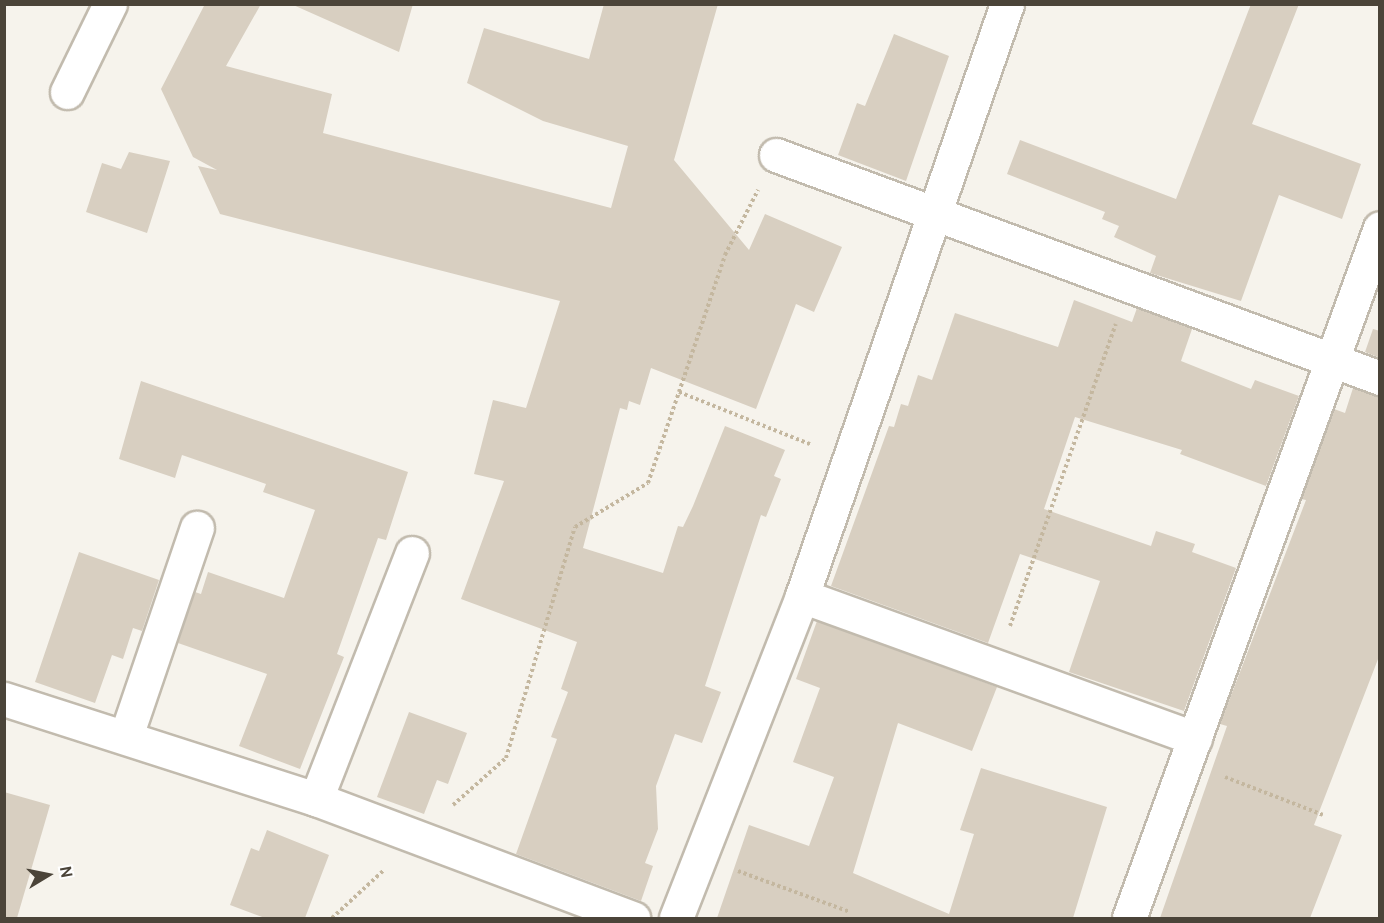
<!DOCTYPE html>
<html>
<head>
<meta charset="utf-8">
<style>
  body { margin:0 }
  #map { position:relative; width:1384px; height:923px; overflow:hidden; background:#f6f3ec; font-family:Cabin,sans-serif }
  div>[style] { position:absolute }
  .building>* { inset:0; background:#d8cfc1 }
  .path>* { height:4px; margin-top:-2px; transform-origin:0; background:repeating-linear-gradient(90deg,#c4b79f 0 3px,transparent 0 6px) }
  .roads { filter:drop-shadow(2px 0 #c2bbae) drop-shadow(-2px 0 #c2bbae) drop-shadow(0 2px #c2bbae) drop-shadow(0 -2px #c2bbae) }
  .minor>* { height:33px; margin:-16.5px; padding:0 16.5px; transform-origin:16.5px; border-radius:16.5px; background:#fff }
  span { translate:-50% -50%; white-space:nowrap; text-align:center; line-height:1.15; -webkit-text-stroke:5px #fff; paint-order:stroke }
  .frame { position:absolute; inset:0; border:6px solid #4b4439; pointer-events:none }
  .north { position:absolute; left:18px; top:845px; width:60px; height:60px; -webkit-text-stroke:4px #fff; paint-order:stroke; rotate:80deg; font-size:16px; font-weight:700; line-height:24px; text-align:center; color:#4b4439 }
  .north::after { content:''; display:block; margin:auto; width:21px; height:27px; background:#4b4439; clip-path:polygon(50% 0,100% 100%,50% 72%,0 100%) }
</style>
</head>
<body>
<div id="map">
  <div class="building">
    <i style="clip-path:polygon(205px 4px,261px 4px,226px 66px,332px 94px,323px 133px,611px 208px,628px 146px,543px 121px,467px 83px,484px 28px,589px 59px,604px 4px,718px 4px,674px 160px,749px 250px,765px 214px,842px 247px,814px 312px,796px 304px,756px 409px,651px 368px,640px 405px,629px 401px,627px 410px,620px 408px,583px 548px,663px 573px,678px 526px,683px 527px,693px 506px,725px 426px,785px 450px,774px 476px,781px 479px,766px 517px,761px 515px,705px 686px,721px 692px,702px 743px,675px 734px,656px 786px,658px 829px,645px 863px,653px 866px,641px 901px,516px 854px,557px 739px,551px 737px,568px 692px,561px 689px,577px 642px,461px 599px,504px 481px,474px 474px,493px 400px,526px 408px,560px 301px,220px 214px,198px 166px,217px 170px,193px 157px,161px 89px)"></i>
    <i style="clip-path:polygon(291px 4px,413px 4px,399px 52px)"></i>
    <i style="clip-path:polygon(1251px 4px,1299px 4px,1252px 124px,1361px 164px,1342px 219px,1279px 195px,1241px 301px,1150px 273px,1156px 256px,1114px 237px,1119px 226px,1102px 219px,1105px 212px,1007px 174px,1020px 140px,1176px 199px)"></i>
    <i style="clip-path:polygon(894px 34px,949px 56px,906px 181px,838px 155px,857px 103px,865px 106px)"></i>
    <i style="clip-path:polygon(129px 152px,170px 161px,147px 233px,86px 212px,102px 163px,121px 169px)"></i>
    <i style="clip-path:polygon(1074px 300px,1132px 322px,1137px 308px,1192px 329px,1181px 361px,1251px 389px,1255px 380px,1299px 396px,1266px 486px,1180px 454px,1182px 450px,1075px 417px,1044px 509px,1151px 546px,1156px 531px,1195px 544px,1192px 552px,1236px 568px,1184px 711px,1069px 672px,1100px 581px,1020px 554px,988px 643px,831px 586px,889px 426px,894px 427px,901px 404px,908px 406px,918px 375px,932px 380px,955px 313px,1058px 347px)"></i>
    <i style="clip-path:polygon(1373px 329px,1380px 331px,1380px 358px,1365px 352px)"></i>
    <i style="clip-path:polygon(141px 381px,408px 472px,386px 540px,378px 538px,337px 654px,344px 657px,300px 769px,239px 746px,267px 674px,178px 643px,195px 592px,201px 594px,208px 572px,284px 598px,315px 510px,263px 492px,266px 484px,182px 455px,175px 478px,119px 459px)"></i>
    <i style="clip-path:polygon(1353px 388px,1380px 396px,1380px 654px,1314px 825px,1342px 835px,1310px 918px,1160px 918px,1227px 726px,1220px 724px,1306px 500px,1301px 499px,1334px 409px,1345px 413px)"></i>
    <i style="clip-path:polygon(79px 552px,159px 580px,142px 631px,133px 628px,123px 659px,112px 655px,95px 703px,35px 682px)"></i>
    <i style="clip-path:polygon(817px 621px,997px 687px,972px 751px,898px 723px,853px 873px,949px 914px,974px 834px,960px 830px,981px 768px,1107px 807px,1073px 918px,717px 918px,749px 825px,809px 846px,834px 777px,793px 762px,820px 688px,796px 679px)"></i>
    <i style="clip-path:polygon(409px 712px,467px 733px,448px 784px,437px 780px,424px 814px,377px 797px)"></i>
    <i style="clip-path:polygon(4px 792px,50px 805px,17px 918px,4px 918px)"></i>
    <i style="clip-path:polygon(267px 830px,329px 855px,305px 918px,265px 918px,230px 905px,251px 848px,259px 851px)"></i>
  </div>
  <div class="path">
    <i style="left:679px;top:392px;width:145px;rotate:-71.4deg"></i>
    <i style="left:725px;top:255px;width:73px;rotate:-63.1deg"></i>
    <i style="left:1010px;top:626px;width:320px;rotate:-70.7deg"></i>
    <i style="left:1225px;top:777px;width:105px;rotate:21.2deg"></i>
    <i style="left:453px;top:805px;width:71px;rotate:-41.6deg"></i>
    <i style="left:506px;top:758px;width:241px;rotate:-73.4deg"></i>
    <i style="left:575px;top:527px;width:85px;rotate:-31.1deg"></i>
    <i style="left:648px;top:483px;width:96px;rotate:-71.2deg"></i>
    <i style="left:679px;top:392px;width:141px;rotate:21.7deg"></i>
    <i style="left:738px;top:871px;width:119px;rotate:20.1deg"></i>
    <i style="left:332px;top:918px;width:71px;rotate:-42.7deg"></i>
  </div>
  <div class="roads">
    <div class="minor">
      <i style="left:67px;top:92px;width:98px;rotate:-64deg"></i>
      <i style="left:776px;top:155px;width:644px;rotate:20.26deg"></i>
      <i style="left:802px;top:596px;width:418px;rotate:19.9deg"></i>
      <i style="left:4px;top:699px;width:328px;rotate:17.8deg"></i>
      <i style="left:316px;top:799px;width:339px;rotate:20.6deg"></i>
      <i style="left:126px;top:736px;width:220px;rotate:-71.2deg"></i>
      <i style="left:316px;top:799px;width:264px;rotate:-68.7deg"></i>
      <i style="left:676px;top:918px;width:346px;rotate:-68.6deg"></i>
      <i style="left:802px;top:596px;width:626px;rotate:-70.9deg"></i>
      <i style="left:1129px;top:918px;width:734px;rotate:-70.01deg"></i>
    </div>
  </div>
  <div class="frame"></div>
  <div class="north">N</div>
</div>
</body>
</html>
